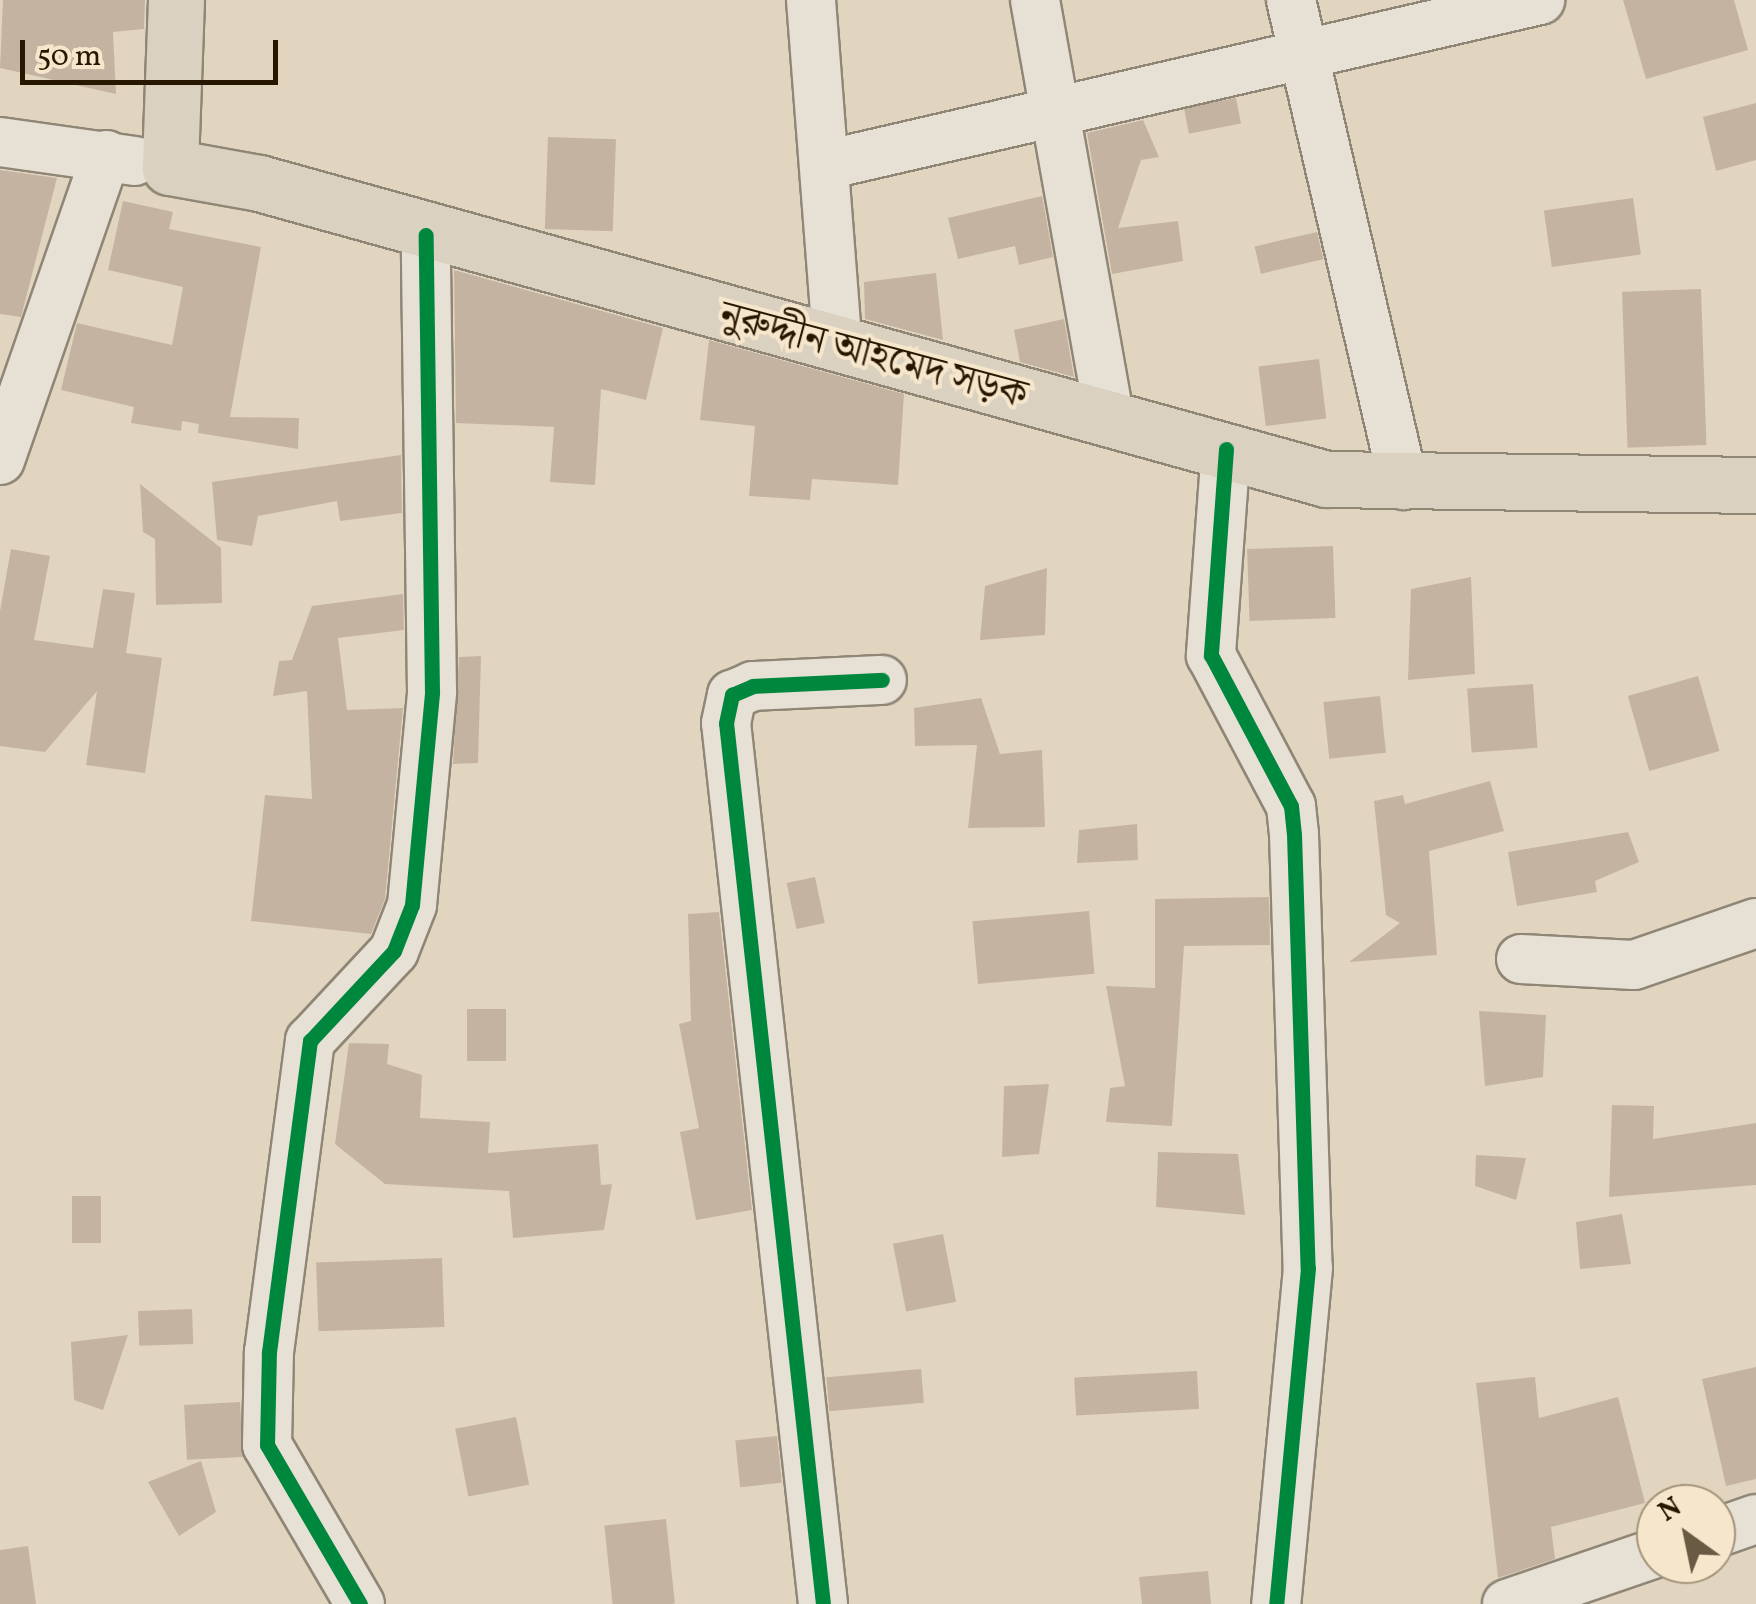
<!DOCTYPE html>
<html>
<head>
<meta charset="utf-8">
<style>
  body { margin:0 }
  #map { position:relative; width:1756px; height:1604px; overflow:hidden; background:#e2d5bf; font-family:Vollkorn,"Noto Serif Bengali",serif }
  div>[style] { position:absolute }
  .building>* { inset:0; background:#c5b3a1; transform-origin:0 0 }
  .roads { filter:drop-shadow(2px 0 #8f8676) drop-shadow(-2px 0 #8f8676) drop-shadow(0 2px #8f8676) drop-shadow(0 -2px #8f8676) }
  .minor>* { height:48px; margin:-24px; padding:0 24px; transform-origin:24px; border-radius:24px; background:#e7e0d5 }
  .major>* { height:55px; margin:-27.5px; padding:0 27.5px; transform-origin:27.5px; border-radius:27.5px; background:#dad1c1 }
  .cycleway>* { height:15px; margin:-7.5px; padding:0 7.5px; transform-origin:7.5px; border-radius:7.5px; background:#00873e }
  span { translate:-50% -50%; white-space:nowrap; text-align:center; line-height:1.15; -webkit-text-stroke:8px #f5e6cc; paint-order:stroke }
  .street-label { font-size:40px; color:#281700 }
  .north { position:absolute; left:1636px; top:1484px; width:100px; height:100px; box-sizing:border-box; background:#f5e6cc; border:2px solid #a3937a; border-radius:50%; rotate:327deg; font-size:28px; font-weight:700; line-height:40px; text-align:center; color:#281700 }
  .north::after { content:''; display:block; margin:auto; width:35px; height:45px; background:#695a43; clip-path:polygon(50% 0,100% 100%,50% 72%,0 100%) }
  .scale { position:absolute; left:20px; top:40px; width:258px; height:45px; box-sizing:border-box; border:5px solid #281700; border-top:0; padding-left:12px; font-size:30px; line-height:35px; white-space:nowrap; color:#281700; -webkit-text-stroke:8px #f5e6cc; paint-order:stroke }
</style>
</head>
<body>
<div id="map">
  <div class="building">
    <i style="clip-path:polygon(3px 0,145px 0,144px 29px,113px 32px,116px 94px,0 68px)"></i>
    <i style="clip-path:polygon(1623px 0,1734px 0,1748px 50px,1646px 79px)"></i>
    <i style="left:1236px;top:98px;width:26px;height:53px;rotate:79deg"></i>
    <i style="clip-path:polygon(1756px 103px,1756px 160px,1716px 171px,1703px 117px)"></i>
    <i style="clip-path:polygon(1143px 120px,1159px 157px,1141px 160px,1118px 228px,1178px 221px,1183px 261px,1112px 274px,1087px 133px)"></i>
    <i style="left:548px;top:137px;width:68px;height:92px;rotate:2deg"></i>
    <i style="clip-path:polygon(0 170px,57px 178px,21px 317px,0 314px)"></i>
    <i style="clip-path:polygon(1042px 196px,1053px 257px,1019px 265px,1015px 246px,958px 259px,948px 218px)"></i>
    <i style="left:1633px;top:198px;width:57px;height:90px;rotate:82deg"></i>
    <i style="clip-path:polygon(123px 201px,173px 212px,169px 229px,261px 247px,230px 417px,299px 418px,298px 449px,198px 433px,199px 424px,182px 421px,181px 431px,131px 423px,134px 407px,61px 390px,77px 323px,172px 345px,183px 287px,108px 270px)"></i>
    <i style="left:1317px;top:232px;width:28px;height:64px;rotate:77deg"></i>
    <i style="clip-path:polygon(454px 270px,663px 328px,646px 400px,601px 389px,595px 485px,550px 482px,554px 427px,456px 423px)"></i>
    <i style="clip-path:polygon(936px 273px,943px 340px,865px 319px,864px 282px)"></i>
    <i style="left:1701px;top:289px;width:156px;height:79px;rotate:88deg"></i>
    <i style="clip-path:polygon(1064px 319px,1074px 377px,1020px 362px,1014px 330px)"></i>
    <i style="clip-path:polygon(709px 340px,904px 394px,898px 485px,812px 479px,810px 500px,749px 496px,755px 426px,700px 420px)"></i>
    <i style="left:1319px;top:359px;width:60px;height:61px;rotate:83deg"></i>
    <i style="clip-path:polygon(401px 455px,402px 513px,340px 521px,337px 501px,258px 516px,252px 546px,217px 540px,212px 482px)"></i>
    <i style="clip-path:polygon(140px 484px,221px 548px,222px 603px,156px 605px,155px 539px,143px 532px)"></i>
    <i style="left:1333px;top:546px;width:72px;height:86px;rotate:88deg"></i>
    <i style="clip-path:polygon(11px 549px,50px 556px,34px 640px,93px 648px,103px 589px,135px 593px,126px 653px,162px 658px,145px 773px,86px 765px,97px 691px,45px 752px,0 746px,0 611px)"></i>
    <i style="clip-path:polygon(1047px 568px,1045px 635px,980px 640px,985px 586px)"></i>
    <i style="clip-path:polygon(1471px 577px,1475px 674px,1408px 680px,1411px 589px)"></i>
    <i style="clip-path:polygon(403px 594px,404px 630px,338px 638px,347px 710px,403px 708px,385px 899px,371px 934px,251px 921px,265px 795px,312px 799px,307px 691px,273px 696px,279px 661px,292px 660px,312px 606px)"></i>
    <i style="clip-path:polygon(481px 656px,478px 763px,453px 764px,459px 657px)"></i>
    <i style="left:1698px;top:676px;width:78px;height:73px;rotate:74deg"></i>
    <i style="left:1533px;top:684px;width:64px;height:66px;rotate:86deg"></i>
    <i style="left:1380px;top:696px;width:57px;height:57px;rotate:84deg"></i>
    <i style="clip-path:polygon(981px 698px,1000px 754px,1042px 750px,1045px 827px,968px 828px,977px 745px,915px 746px,914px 708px)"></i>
    <i style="clip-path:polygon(1490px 781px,1504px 831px,1429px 851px,1437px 955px,1349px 962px,1400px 923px,1386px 915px,1374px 801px,1403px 795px,1405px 804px)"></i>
    <i style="clip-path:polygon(1137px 824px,1138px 860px,1077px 863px,1079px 830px)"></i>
    <i style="clip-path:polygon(1628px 832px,1639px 862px,1595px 881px,1597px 892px,1517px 906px,1508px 852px)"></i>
    <i style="left:815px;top:877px;width:47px;height:29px;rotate:78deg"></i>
    <i style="clip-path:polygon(1269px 897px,1270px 945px,1184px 946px,1172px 1126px,1106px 1122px,1110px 1088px,1125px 1086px,1106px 986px,1155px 988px,1155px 899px)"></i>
    <i style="left:1089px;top:911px;width:63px;height:117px;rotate:85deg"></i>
    <i style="clip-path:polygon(719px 912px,752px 1210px,696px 1220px,680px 1132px,699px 1128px,679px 1024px,691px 1021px,688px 914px)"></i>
    <i style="left:467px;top:1009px;width:39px;height:52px"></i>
    <i style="clip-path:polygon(1479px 1011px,1546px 1015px,1543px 1077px,1485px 1086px)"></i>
    <i style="clip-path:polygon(349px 1043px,389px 1044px,387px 1064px,422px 1075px,420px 1118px,490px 1122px,488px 1153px,598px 1144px,601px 1185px,612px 1184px,604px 1230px,513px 1238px,509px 1191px,385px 1184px,335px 1144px)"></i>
    <i style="clip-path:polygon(1049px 1084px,1039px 1154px,1002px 1157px,1004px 1086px)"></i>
    <i style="clip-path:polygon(1612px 1105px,1654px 1106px,1653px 1139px,1756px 1123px,1756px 1185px,1609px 1197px)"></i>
    <i style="clip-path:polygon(1158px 1152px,1238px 1154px,1245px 1215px,1156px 1207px)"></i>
    <i style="clip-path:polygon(1476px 1155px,1526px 1158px,1516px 1200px,1475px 1186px)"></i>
    <i style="left:72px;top:1196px;width:29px;height:47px"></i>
    <i style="clip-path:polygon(1622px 1214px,1631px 1264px,1580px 1269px,1576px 1222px)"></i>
    <i style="left:943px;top:1234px;width:69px;height:51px;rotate:79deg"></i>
    <i style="left:442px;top:1258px;width:69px;height:126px;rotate:88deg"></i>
    <i style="left:192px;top:1309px;width:35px;height:54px;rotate:88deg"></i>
    <i style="clip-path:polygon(128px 1335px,103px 1410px,74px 1400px,71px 1342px)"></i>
    <i style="clip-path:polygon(1756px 1367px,1756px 1479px,1726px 1486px,1702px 1379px)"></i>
    <i style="left:921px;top:1369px;width:34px;height:95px;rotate:85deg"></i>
    <i style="left:1197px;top:1371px;width:38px;height:123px;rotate:87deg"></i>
    <i style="clip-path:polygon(1535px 1377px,1539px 1418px,1618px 1397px,1645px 1503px,1551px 1527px,1555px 1559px,1498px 1578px,1476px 1383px)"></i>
    <i style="left:240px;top:1402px;width:55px;height:56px;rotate:87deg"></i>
    <i style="left:516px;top:1417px;width:69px;height:62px;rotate:79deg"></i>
    <i style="left:777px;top:1436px;width:47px;height:42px;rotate:84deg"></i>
    <i style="clip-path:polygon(201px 1461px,216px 1512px,179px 1536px,148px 1482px)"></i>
    <i style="left:666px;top:1519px;width:85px;height:62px;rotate:84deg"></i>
    <i style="clip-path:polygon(28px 1546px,36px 1604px,0 1604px,0 1550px)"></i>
    <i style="clip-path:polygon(1208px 1571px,1211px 1604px,1142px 1604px,1139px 1577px)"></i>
  </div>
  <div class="roads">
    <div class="minor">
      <i style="left:811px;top:0;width:348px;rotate:85.6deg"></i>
      <i style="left:1035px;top:0;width:428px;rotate:79.9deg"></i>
      <i style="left:1291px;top:0;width:498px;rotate:76.9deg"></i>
      <i style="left:0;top:142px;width:136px;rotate:8deg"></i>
      <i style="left:830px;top:164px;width:729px;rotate:-13.01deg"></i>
      <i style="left:1226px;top:449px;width:207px;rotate:94.2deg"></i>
      <i style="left:1211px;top:655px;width:171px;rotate:62.1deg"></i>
      <i style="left:1291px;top:806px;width:28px;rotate:84deg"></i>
      <i style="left:1294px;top:834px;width:434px;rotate:88.2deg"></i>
      <i style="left:1308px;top:1268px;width:338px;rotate:95.4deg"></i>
      <i style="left:0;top:460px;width:323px;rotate:-70.8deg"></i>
      <i style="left:1521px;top:959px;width:113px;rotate:3deg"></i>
      <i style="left:1634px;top:965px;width:129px;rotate:-19deg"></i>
      <i style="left:1716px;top:1533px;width:42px;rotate:-19.3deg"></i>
      <i style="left:360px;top:1604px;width:184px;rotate:-120.3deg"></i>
      <i style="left:267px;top:1445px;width:93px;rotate:-88.8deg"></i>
      <i style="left:269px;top:1352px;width:314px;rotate:-82.5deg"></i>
      <i style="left:310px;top:1041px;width:123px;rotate:-47deg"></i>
      <i style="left:394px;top:951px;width:49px;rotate:-68.6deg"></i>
      <i style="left:412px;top:905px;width:214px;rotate:-84.6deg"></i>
      <i style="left:432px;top:692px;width:457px;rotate:-90.8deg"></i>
      <i style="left:823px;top:1604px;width:886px;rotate:-96.28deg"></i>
      <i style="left:726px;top:723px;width:29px;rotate:-78deg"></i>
      <i style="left:732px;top:695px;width:23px;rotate:-23deg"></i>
      <i style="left:753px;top:686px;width:129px;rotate:-2.7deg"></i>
      <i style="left:1507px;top:1604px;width:157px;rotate:-18.9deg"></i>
    </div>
    <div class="major">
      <i style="left:176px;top:0;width:167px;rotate:92.1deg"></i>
      <i style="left:170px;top:167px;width:90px;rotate:10.2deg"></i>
      <i style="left:259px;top:183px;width:1107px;rotate:15.5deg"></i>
      <i style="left:1326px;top:479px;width:430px;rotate:0.8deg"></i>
    </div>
  </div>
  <div class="cycleway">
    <i style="left:1226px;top:449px;width:207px;rotate:94.2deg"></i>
    <i style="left:1211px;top:655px;width:171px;rotate:62.1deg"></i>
    <i style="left:1291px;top:806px;width:28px;rotate:84deg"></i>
    <i style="left:1294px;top:834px;width:434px;rotate:88.2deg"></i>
    <i style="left:1308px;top:1268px;width:338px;rotate:95.4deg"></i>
    <i style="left:360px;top:1604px;width:184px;rotate:-120.3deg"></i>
    <i style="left:267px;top:1445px;width:93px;rotate:-88.8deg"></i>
    <i style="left:269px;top:1352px;width:314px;rotate:-82.5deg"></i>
    <i style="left:310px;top:1041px;width:123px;rotate:-47deg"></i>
    <i style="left:394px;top:951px;width:49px;rotate:-68.6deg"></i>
    <i style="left:412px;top:905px;width:214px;rotate:-84.6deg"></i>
    <i style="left:432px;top:692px;width:457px;rotate:-90.8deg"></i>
    <i style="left:823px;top:1604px;width:886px;rotate:-96.28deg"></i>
    <i style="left:726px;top:723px;width:29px;rotate:-78deg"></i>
    <i style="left:732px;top:695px;width:23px;rotate:-23deg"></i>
    <i style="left:753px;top:686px;width:129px;rotate:-2.7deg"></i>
  </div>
  <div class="street-label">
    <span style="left:873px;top:357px;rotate:15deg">নুরুদ্দীন আহমেদ সড়ক</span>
  </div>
  <div class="north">N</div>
  <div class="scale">50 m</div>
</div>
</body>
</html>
